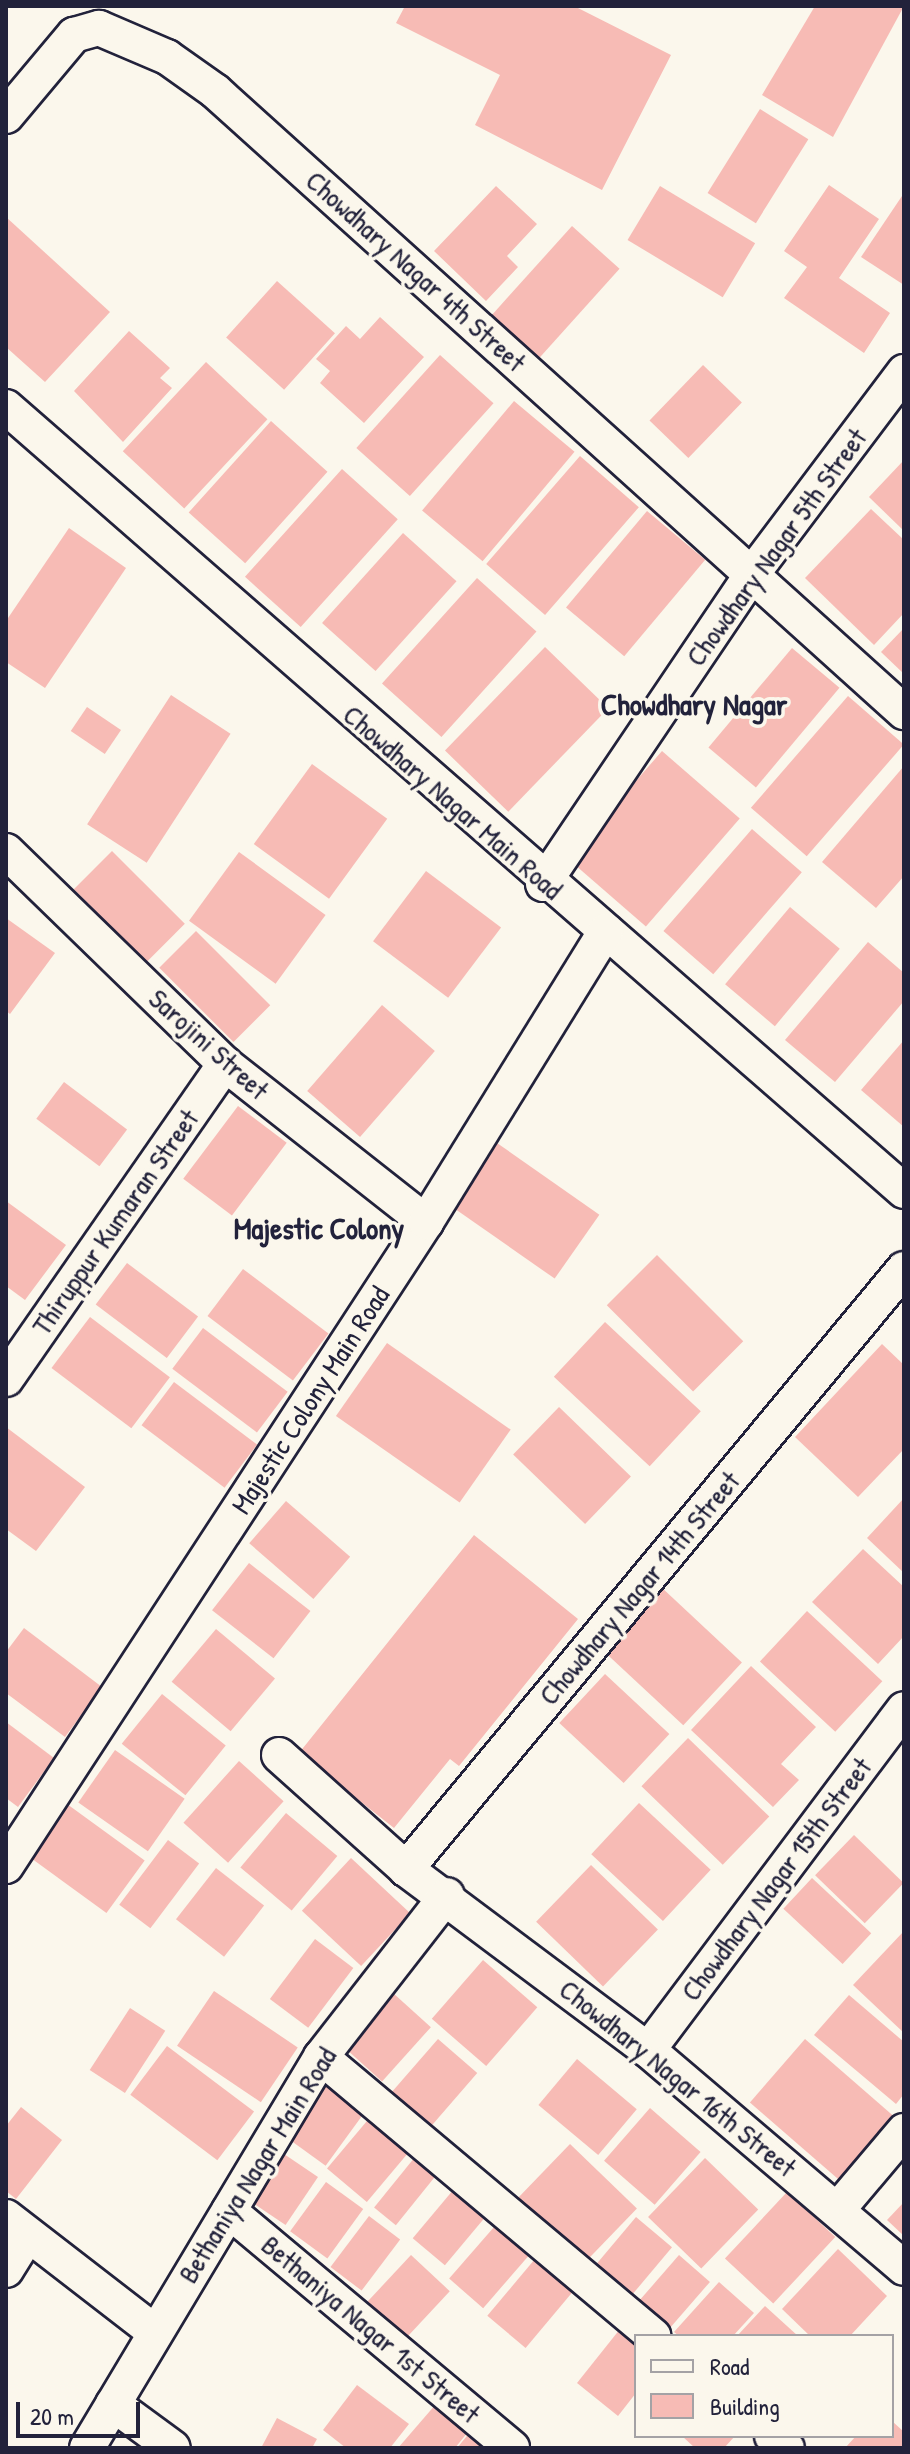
<!DOCTYPE html>
<html>
<head>
<meta charset="utf-8">
<style>
  body { margin:0 }
  #map { position:relative; width:910px; height:2454px; overflow:hidden; background:#fbf7ec; font-family:"Patrick Hand",sans-serif }
  div>[style] { position:absolute }
  .building>* { inset:0; background:#f7bbb5; transform-origin:0 0 }
  .roads { filter:drop-shadow(2px 0 #22223b) drop-shadow(-2px 0 #22223b) drop-shadow(0 2px #22223b) drop-shadow(0 -2px #22223b) }
  .street>* { height:34px; margin:-17px; padding:0 17px; transform-origin:17px; border-radius:17px; background:#fbf7ec }
  span { translate:-50% -50%; white-space:nowrap; text-align:center; line-height:1.15; -webkit-text-stroke:7px #fbf7ec; paint-order:stroke }
  .street-label { font-size:28px; color:#22223b }
  .neighbourhood-label { font-size:30px; color:#22223b; font-weight:700 }
  .frame { position:absolute; inset:0; border:8px solid #22223b; pointer-events:none }
  .legend { position:absolute; left:634px; top:2334px; width:260px; height:104px; box-sizing:border-box; background:#fbf7ec; border:2px solid #a4a2a5; margin:0; padding:10px 14px; list-style:none; font-size:24px; color:#22223b }
  .legend li { display:flex; align-items:center; gap:16px; height:40px }
  .legend b { width:40px; border:2px solid #a4a2a5 }
  .scale { position:absolute; left:16px; top:2402px; width:124px; height:36px; box-sizing:border-box; border:4px solid #22223b; border-top:0; padding-left:10px; font-size:24px; line-height:28px; white-space:nowrap; color:#22223b; -webkit-text-stroke:6px #fbf7ec; paint-order:stroke }
</style>
</head>
<body>
<div id="map">
  <div class="building">
    <i style="clip-path:polygon(405px 6px,574px 6px,671px 55px,602px 190px,475px 125px,500px 75px,396px 23px)"></i>
    <i style="clip-path:polygon(815px 6px,904px 6px,833px 137px,762px 95px)"></i>
    <i style="left:760px;top:109px;width:57px;height:99px;rotate:32deg"></i>
    <i style="clip-path:polygon(829px 185px,879px 219px,839px 278px,890px 313px,864px 353px,784px 298px,807px 267px,784px 251px)"></i>
    <i style="clip-path:polygon(496px 186px,537px 224px,507px 256px,518px 267px,486px 301px,434px 251px)"></i>
    <i style="left:660px;top:186px;width:111px;height:63px;rotate:31deg"></i>
    <i style="clip-path:polygon(904px 193px,904px 285px,861px 257px)"></i>
    <i style="clip-path:polygon(6px 217px,110px 312px,45px 382px,6px 347px)"></i>
    <i style="left:572px;top:226px;width:64px;height:122px;rotate:42deg"></i>
    <i style="left:277px;top:281px;width:78px;height:76px;rotate:42deg"></i>
    <i style="clip-path:polygon(380px 317px,424px 357px,364px 423px,320px 383px,330px 371px,316px 359px,346px 326px,360px 339px)"></i>
    <i style="clip-path:polygon(129px 331px,170px 368px,160px 378px,172px 388px,123px 442px,74px 391px)"></i>
    <i style="left:440px;top:355px;width:72px;height:125px;rotate:42deg"></i>
    <i style="left:206px;top:362px;width:84px;height:122px;rotate:43deg"></i>
    <i style="left:703px;top:365px;width:54px;height:77px;rotate:44deg"></i>
    <i style="left:514px;top:401px;width:79px;height:143px;rotate:40deg"></i>
    <i style="left:271px;top:421px;width:76px;height:123px;rotate:42deg"></i>
    <i style="left:580px;top:456px;width:78px;height:143px;rotate:41deg"></i>
    <i style="clip-path:polygon(904px 460px,904px 531px,869px 497px)"></i>
    <i style="left:342px;top:469px;width:75px;height:145px;rotate:42deg"></i>
    <i style="clip-path:polygon(871px 509px,904px 540px,904px 613px,874px 645px,805px 578px)"></i>
    <i style="left:647px;top:511px;width:76px;height:126px;rotate:40deg"></i>
    <i style="clip-path:polygon(69px 528px,126px 568px,45px 688px,6px 662px,6px 621px)"></i>
    <i style="left:403px;top:533px;width:72px;height:121px;rotate:42deg"></i>
    <i style="left:477px;top:578px;width:80px;height:142px;rotate:42deg"></i>
    <i style="clip-path:polygon(904px 628px,904px 674px,881px 652px)"></i>
    <i style="left:545px;top:647px;width:88px;height:144px;rotate:44deg"></i>
    <i style="left:792px;top:648px;width:62px;height:130px;rotate:40deg"></i>
    <i style="left:171px;top:695px;width:71px;height:154px;rotate:33deg"></i>
    <i style="left:848px;top:696px;width:74px;height:148px;rotate:41deg"></i>
    <i style="left:87px;top:707px;width:41px;height:29px;rotate:34deg"></i>
    <i style="left:662px;top:751px;width:103px;height:143px;rotate:41deg"></i>
    <i style="left:312px;top:764px;width:93px;height:99px;rotate:36deg"></i>
    <i style="clip-path:polygon(904px 766px,904px 876px,876px 908px,822px 862px)"></i>
    <i style="left:752px;top:829px;width:66px;height:135px;rotate:41deg"></i>
    <i style="left:112px;top:851px;width:103px;height:54px;rotate:45deg"></i>
    <i style="left:239px;top:852px;width:107px;height:85px;rotate:36deg"></i>
    <i style="left:426px;top:871px;width:94px;height:88px;rotate:37deg"></i>
    <i style="left:790px;top:907px;width:65px;height:101px;rotate:40deg"></i>
    <i style="clip-path:polygon(6px 918px,55px 953px,10px 1014px,6px 1011px)"></i>
    <i style="left:196px;top:931px;width:105px;height:52px;rotate:45deg"></i>
    <i style="clip-path:polygon(868px 942px,904px 973px,904px 1001px,835px 1082px,785px 1040px)"></i>
    <i style="left:382px;top:1005px;width:70px;height:114px;rotate:41deg"></i>
    <i style="clip-path:polygon(904px 1040px,904px 1127px,861px 1090px)"></i>
    <i style="left:64px;top:1082px;width:79px;height:46px;rotate:37deg"></i>
    <i style="left:238px;top:1106px;width:61px;height:91px;rotate:37deg"></i>
    <i style="left:497px;top:1143px;width:125px;height:78px;rotate:35deg"></i>
    <i style="clip-path:polygon(6px 1201px,66px 1245px,25px 1300px,6px 1286px)"></i>
    <i style="left:657px;top:1255px;width:122px;height:71px;rotate:45deg"></i>
    <i style="left:127px;top:1263px;width:89px;height:52px;rotate:37deg"></i>
    <i style="left:243px;top:1269px;width:107px;height:59px;rotate:37deg"></i>
    <i style="left:90px;top:1317px;width:100px;height:64px;rotate:37deg"></i>
    <i style="left:605px;top:1322px;width:131px;height:75px;rotate:43deg"></i>
    <i style="left:203px;top:1328px;width:106px;height:51px;rotate:37deg"></i>
    <i style="left:387px;top:1343px;width:151px;height:89px;rotate:35deg"></i>
    <i style="clip-path:polygon(882px 1344px,904px 1365px,904px 1449px,858px 1497px,795px 1437px)"></i>
    <i style="left:174px;top:1382px;width:104px;height:54px;rotate:37deg"></i>
    <i style="left:559px;top:1407px;width:100px;height:66px;rotate:44deg"></i>
    <i style="clip-path:polygon(6px 1427px,85px 1487px,36px 1551px,6px 1529px)"></i>
    <i style="clip-path:polygon(904px 1498px,904px 1573px,867px 1538px)"></i>
    <i style="left:286px;top:1501px;width:85px;height:56px;rotate:41deg"></i>
    <i style="clip-path:polygon(474px 1535px,578px 1619px,459px 1766px,450px 1759px,394px 1828px,299px 1753px)"></i>
    <i style="clip-path:polygon(863px 1549px,904px 1587px,904px 1636px,878px 1664px,812px 1602px)"></i>
    <i style="left:249px;top:1563px;width:78px;height:60px;rotate:38deg"></i>
    <i style="left:660px;top:1586px;width:112px;height:86px;rotate:43deg"></i>
    <i style="left:807px;top:1611px;width:103px;height:69px;rotate:43deg"></i>
    <i style="clip-path:polygon(24px 1628px,102px 1687px,65px 1737px,6px 1693px,6px 1652px)"></i>
    <i style="left:216px;top:1629px;width:77px;height:69px;rotate:40deg"></i>
    <i style="clip-path:polygon(751px 1666px,816px 1727px,781px 1764px,799px 1780px,773px 1807px,691px 1730px)"></i>
    <i style="left:605px;top:1674px;width:88px;height:67px;rotate:43deg"></i>
    <i style="left:162px;top:1694px;width:82px;height:64px;rotate:39deg"></i>
    <i style="clip-path:polygon(6px 1722px,54px 1758px,18px 1807px,6px 1798px)"></i>
    <i style="left:688px;top:1738px;width:113px;height:67px;rotate:44deg"></i>
    <i style="left:115px;top:1750px;width:85px;height:64px;rotate:35deg"></i>
    <i style="left:239px;top:1761px;width:60px;height:83px;rotate:42deg"></i>
    <i style="left:639px;top:1803px;width:98px;height:70px;rotate:43deg"></i>
    <i style="left:67px;top:1804px;width:96px;height:65px;rotate:36deg"></i>
    <i style="left:286px;top:1813px;width:67px;height:71px;rotate:40deg"></i>
    <i style="left:854px;top:1835px;width:69px;height:56px;rotate:44deg"></i>
    <i style="left:168px;top:1840px;width:39px;height:81px;rotate:37deg"></i>
    <i style="left:351px;top:1858px;width:81px;height:72px;rotate:43deg"></i>
    <i style="left:591px;top:1865px;width:93px;height:79px;rotate:44deg"></i>
    <i style="left:216px;top:1868px;width:61px;height:65px;rotate:38deg"></i>
    <i style="left:812px;top:1878px;width:81px;height:42px;rotate:43deg"></i>
    <i style="clip-path:polygon(904px 1931px,904px 2033px,853px 1985px)"></i>
    <i style="left:315px;top:1939px;width:48px;height:75px;rotate:37deg"></i>
    <i style="left:483px;top:1960px;width:72px;height:78px;rotate:41deg"></i>
    <i style="left:214px;top:1991px;width:101px;height:66px;rotate:34deg"></i>
    <i style="left:393px;top:1993px;width:51px;height:73px;rotate:42deg"></i>
    <i style="clip-path:polygon(849px 1995px,904px 2042px,904px 2094px,896px 2104px,814px 2035px)"></i>
    <i style="left:130px;top:2008px;width:42px;height:74px;rotate:33deg"></i>
    <i style="left:438px;top:2039px;width:52px;height:78px;rotate:41deg"></i>
    <i style="left:805px;top:2039px;width:118px;height:84px;rotate:41deg"></i>
    <i style="left:167px;top:2046px;width:109px;height:61px;rotate:37deg"></i>
    <i style="left:577px;top:2059px;width:78px;height:60px;rotate:40deg"></i>
    <i style="left:327px;top:2084px;width:47px;height:67px;rotate:36deg"></i>
    <i style="clip-path:polygon(21px 2107px,62px 2140px,16px 2199px,6px 2191px,6px 2126px)"></i>
    <i style="left:650px;top:2108px;width:67px;height:70px;rotate:41deg"></i>
    <i style="left:372px;top:2115px;width:52px;height:70px;rotate:40deg"></i>
    <i style="left:570px;top:2144px;width:93px;height:76px;rotate:44deg"></i>
    <i style="left:284px;top:2154px;width:41px;height:58px;rotate:34deg"></i>
    <i style="left:415px;top:2157px;width:28px;height:65px;rotate:39deg"></i>
    <i style="left:705px;top:2158px;width:74px;height:82px;rotate:44deg"></i>
    <i style="left:326px;top:2182px;width:46px;height:61px;rotate:36deg"></i>
    <i style="left:459px;top:2183px;width:42px;height:72px;rotate:40deg"></i>
    <i style="left:787px;top:2192px;width:66px;height:91px;rotate:43deg"></i>
    <i style="clip-path:polygon(904px 2202px,904px 2236px,887px 2220px)"></i>
    <i style="left:369px;top:2216px;width:39px;height:64px;rotate:37deg"></i>
    <i style="left:636px;top:2217px;width:47px;height:67px;rotate:40deg"></i>
    <i style="left:501px;top:2219px;width:45px;height:79px;rotate:41deg"></i>
    <i style="clip-path:polygon(838px 2249px,887px 2296px,850px 2336px,810px 2336px,782px 2309px)"></i>
    <i style="left:540px;top:2253px;width:50px;height:82px;rotate:40deg"></i>
    <i style="left:411px;top:2255px;width:53px;height:67px;rotate:43deg"></i>
    <i style="left:679px;top:2255px;width:41px;height:65px;rotate:41deg"></i>
    <i style="clip-path:polygon(719px 2282px,754px 2313px,733px 2336px,679px 2336px,674px 2332px)"></i>
    <i style="clip-path:polygon(765px 2306px,798px 2336px,737px 2336px)"></i>
    <i style="clip-path:polygon(624px 2324px,636px 2336px,636px 2393px,618px 2416px,577px 2383px)"></i>
    <i style="clip-path:polygon(357px 2385px,409px 2424px,390px 2448px,346px 2448px,323px 2430px)"></i>
    <i style="clip-path:polygon(436px 2404px,468px 2432px,455px 2448px,398px 2448px)"></i>
    <i style="clip-path:polygon(277px 2418px,317px 2439px,312px 2448px,261px 2448px)"></i>
    <i style="clip-path:polygon(892px 2421px,904px 2432px,904px 2448px,845px 2448px,856px 2436px,892px 2436px)"></i>
    <i style="clip-path:polygon(471px 2431px,491px 2448px,457px 2448px)"></i>
    <i style="clip-path:polygon(682px 2436px,735px 2436px,724px 2448px,695px 2448px)"></i>
  </div>
  <div class="roads">
    <div class="street">
      <i style="left:6px;top:116px;width:106px;rotate:-50deg"></i>
      <i style="left:74px;top:35px;width:26px;rotate:-16deg"></i>
      <i style="left:99px;top:28px;width:74px;rotate:23.1deg"></i>
      <i style="left:167px;top:57px;width:59px;rotate:35.3deg"></i>
      <i style="left:215px;top:91px;width:928px;rotate:42.03deg"></i>
      <i style="left:6px;top:407px;width:1192px;rotate:41.12deg"></i>
      <i style="left:6px;top:851px;width:305px;rotate:44.2deg"></i>
      <i style="left:225px;top:1064px;width:256px;rotate:38.2deg"></i>
      <i style="left:543px;top:884px;width:374px;rotate:-56deg"></i>
      <i style="left:752px;top:574px;width:253px;rotate:-53deg"></i>
      <i style="left:904px;top:1269px;width:780px;rotate:129.69deg"></i>
      <i style="left:406px;top:1869px;width:302px;rotate:36.8deg"></i>
      <i style="left:648px;top:2050px;width:336px;rotate:40.4deg"></i>
      <i style="left:6px;top:1379px;width:384px;rotate:-55.2deg"></i>
      <i style="left:279px;top:1755px;width:171px;rotate:41.9deg"></i>
      <i style="left:6px;top:1866px;width:769px;rotate:-56.89deg"></i>
      <i style="left:426px;top:1222px;width:342px;rotate:-58.3deg"></i>
      <i style="left:648px;top:2050px;width:426px;rotate:-53.1deg"></i>
      <i style="left:321px;top:2057px;width:434px;rotate:40deg"></i>
      <i style="left:839px;top:2208px;width:101px;rotate:-49.8deg"></i>
      <i style="left:229px;top:2211px;width:369px;rotate:39.9deg"></i>
      <i style="left:6px;top:2217px;width:188px;rotate:37.7deg"></i>
      <i style="left:6px;top:2270px;width:40px;rotate:-58deg"></i>
      <i style="left:113px;top:2404px;width:74px;rotate:36.3deg"></i>
      <i style="left:772px;top:2436px;width:19px;rotate:39deg"></i>
      <i style="left:87px;top:2448px;width:456px;rotate:-59.1deg"></i>
      <i style="left:321px;top:2057px;width:205px;rotate:-52.1deg"></i>
    </div>
  </div>
  <div class="street-label">
    <span style="left:416px;top:271px;rotate:42deg">Chowdhary Nagar 4th Street</span>
    <span style="left:776px;top:547px;rotate:-54deg">Chowdhary Nagar 5th Street</span>
    <span style="left:453px;top:802px;rotate:41deg">Chowdhary Nagar Main Road</span>
    <span style="left:209px;top:1044px;rotate:42deg">Sarojini Street</span>
    <span style="left:115px;top:1222px;rotate:-55deg">Thiruppur Kumaran Street</span>
    <span style="left:310px;top:1400px;rotate:-57deg">Majestic Colony Main Road</span>
    <span style="left:639px;top:1588px;rotate:-50deg">Chowdhary Nagar 14th Street</span>
    <span style="left:776px;top:1879px;rotate:-53deg">Chowdhary Nagar 15th Street</span>
    <span style="left:678px;top:2078px;rotate:39deg">Chowdhary Nagar 16th Street</span>
    <span style="left:257px;top:2165px;rotate:-58deg">Bethaniya Nagar Main Road</span>
    <span style="left:371px;top:2329px;rotate:40deg">Bethaniya Nagar 1st Street</span>
  </div>
  <div class="neighbourhood-label">
    <span style="left:694px;top:704px">Chowdhary Nagar</span>
    <span style="left:319px;top:1228px">Majestic Colony</span>
  </div>
  <div class="frame"></div>
  <ul class="legend">
  <li><b style="height:10px;background:#fbf7ec"></b>Road</li>
  <li><b style="height:22px;background:#f7bbb5"></b>Building</li>
  </ul>
  <div class="scale">20 m</div>
</div>
</body>
</html>
